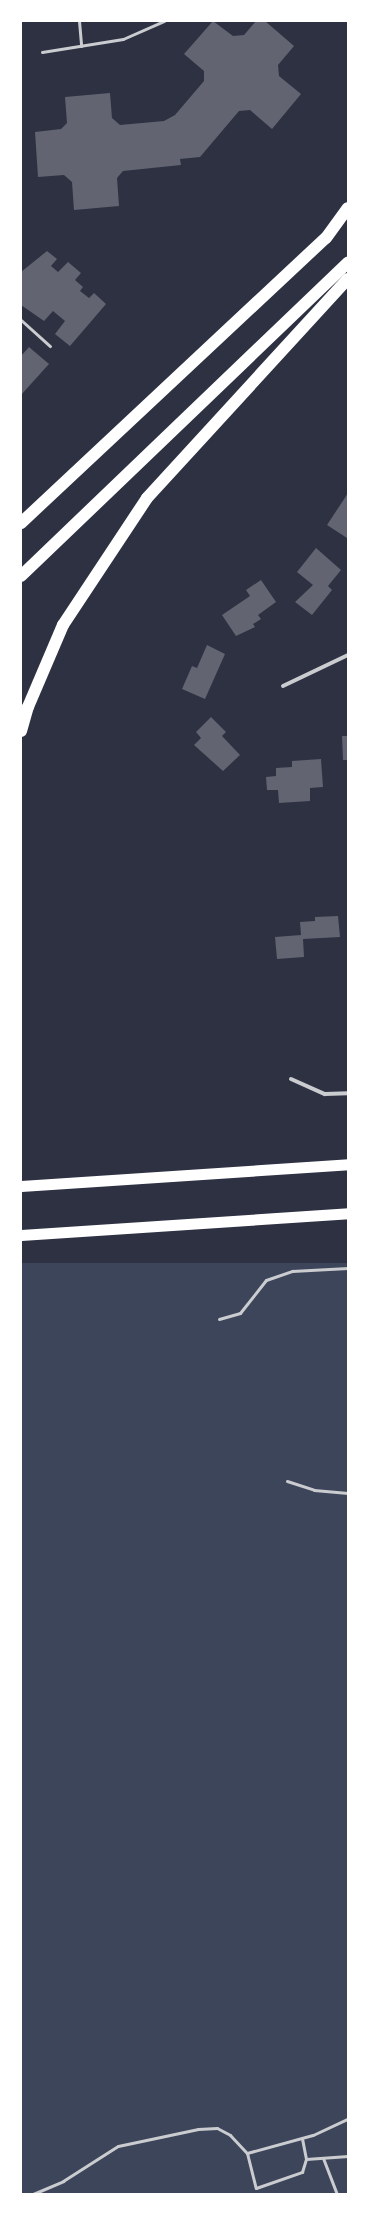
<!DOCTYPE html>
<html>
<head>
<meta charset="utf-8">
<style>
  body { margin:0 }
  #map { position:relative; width:369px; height:2215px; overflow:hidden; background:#2d3142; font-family:Cabin,sans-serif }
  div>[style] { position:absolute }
  .green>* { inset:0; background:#3c4559; transform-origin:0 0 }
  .building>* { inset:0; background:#626471 }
  .service>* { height:3px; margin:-1.5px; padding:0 1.5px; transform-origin:1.5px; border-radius:1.5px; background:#caccd0 }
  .minor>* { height:4px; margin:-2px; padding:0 2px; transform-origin:2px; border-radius:2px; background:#caccd0 }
  .trunk>* { height:11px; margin:-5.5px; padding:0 5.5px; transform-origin:5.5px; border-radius:5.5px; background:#fff }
  .motorway>* { height:12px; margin:-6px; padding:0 6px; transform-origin:6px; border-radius:6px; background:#fff }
  span { translate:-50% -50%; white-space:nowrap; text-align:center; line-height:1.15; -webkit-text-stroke:4px #fff; paint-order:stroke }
  .frame { position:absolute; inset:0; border:22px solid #fff; pointer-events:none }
</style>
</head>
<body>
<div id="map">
  <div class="green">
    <i style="left:348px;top:1263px;width:931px;height:328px;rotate:90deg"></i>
  </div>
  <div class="building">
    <i style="clip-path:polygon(213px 21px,233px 36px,244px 35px,256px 21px,265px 21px,294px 46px,278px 65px,279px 76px,301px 94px,272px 129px,250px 110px,239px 111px,200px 157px,180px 159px,181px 165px,123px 171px,117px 178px,119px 206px,74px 210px,72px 182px,64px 175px,38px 177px,35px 132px,61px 129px,67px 123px,65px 97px,110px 93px,112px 118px,120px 125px,164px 121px,175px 115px,204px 81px,204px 71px,184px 54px)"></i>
    <i style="clip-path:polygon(47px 251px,57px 259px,51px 266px,58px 272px,68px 262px,81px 273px,75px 280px,83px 287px,80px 291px,89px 298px,94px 293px,106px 304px,70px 346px,55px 334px,65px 321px,53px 311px,44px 321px,21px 305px,21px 272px)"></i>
    <i style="clip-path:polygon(29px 347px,49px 364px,21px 395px,21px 356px)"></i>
    <i style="clip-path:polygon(348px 493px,348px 535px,347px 538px,327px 525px)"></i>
    <i style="clip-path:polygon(316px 548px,341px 570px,328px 586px,332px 590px,312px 615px,295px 602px,313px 585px,297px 572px)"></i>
    <i style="clip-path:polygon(261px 580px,276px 602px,258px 615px,261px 619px,253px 624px,255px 627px,236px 636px,222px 615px,250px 596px,246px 590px)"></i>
    <i style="clip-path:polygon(207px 645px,225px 654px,205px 699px,182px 689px,192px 666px,197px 668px)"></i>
    <i style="clip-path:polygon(211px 717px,226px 732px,222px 736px,240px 755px,223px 771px,194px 745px,201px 738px,196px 732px)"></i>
    <i style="clip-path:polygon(342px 736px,348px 736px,348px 760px,343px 760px)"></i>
    <i style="clip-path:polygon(321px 759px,323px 787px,310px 788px,310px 801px,279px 803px,278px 790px,267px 790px,266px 777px,276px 776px,276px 768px,292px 767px,292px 761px)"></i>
    <i style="clip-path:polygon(338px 916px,340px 937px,303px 939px,304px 957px,277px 959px,275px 937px,301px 935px,300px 922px,315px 921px,315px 917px)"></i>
  </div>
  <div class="service">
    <i style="left:79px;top:21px;width:25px;rotate:85deg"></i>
    <i style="left:42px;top:52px;width:82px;rotate:-9.1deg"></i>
    <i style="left:123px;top:39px;width:45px;rotate:-23.7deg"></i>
    <i style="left:21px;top:320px;width:39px;rotate:42deg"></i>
    <i style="left:219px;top:1319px;width:22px;rotate:-16deg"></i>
    <i style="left:240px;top:1313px;width:42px;rotate:-51.8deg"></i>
    <i style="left:266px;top:1280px;width:28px;rotate:-19deg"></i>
    <i style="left:292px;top:1271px;width:56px;rotate:-3.1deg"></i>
    <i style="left:287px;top:1481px;width:28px;rotate:18deg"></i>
    <i style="left:314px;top:1490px;width:34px;rotate:5deg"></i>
    <i style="left:247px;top:2153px;width:36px;rotate:76deg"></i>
    <i style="left:256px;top:2188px;width:49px;rotate:-19.2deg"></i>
    <i style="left:302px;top:2172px;width:14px;rotate:-73deg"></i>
    <i style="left:306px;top:2159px;width:20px;rotate:-101deg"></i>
    <i style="left:323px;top:2158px;width:39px;rotate:69deg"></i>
    <i style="left:306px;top:2159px;width:42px;rotate:-4.1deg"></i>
    <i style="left:33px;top:2194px;width:33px;rotate:-23deg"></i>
    <i style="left:63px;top:2181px;width:65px;rotate:-32.5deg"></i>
    <i style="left:118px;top:2146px;width:82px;rotate:-12deg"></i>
    <i style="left:198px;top:2129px;width:19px;rotate:-3deg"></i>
    <i style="left:217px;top:2128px;width:15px;rotate:28deg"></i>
    <i style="left:230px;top:2135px;width:25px;rotate:47deg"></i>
    <i style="left:247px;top:2153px;width:68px;rotate:-15.3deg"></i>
    <i style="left:313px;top:2135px;width:38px;rotate:-25deg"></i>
  </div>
  <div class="minor">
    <i style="left:283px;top:686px;width:72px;rotate:-25.5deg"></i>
    <i style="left:291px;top:1079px;width:37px;rotate:24deg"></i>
    <i style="left:325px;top:1094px;width:23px;rotate:-2deg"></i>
  </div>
  <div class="trunk">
    <i style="left:21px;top:1186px;width:328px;rotate:-3.8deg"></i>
    <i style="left:21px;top:1235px;width:328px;rotate:-3.8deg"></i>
  </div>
  <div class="motorway">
    <i style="left:21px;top:523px;width:417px;rotate:-43.1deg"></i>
    <i style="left:326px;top:238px;width:37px;rotate:-54deg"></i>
    <i style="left:21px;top:576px;width:453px;rotate:-43.8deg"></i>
    <i style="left:21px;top:731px;width:25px;rotate:-74deg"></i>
    <i style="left:28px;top:707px;width:89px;rotate:-66.9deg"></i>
    <i style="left:63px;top:625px;width:152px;rotate:-56.5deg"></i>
    <i style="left:147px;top:498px;width:297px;rotate:-47.5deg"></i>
  </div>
  <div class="frame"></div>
</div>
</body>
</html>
